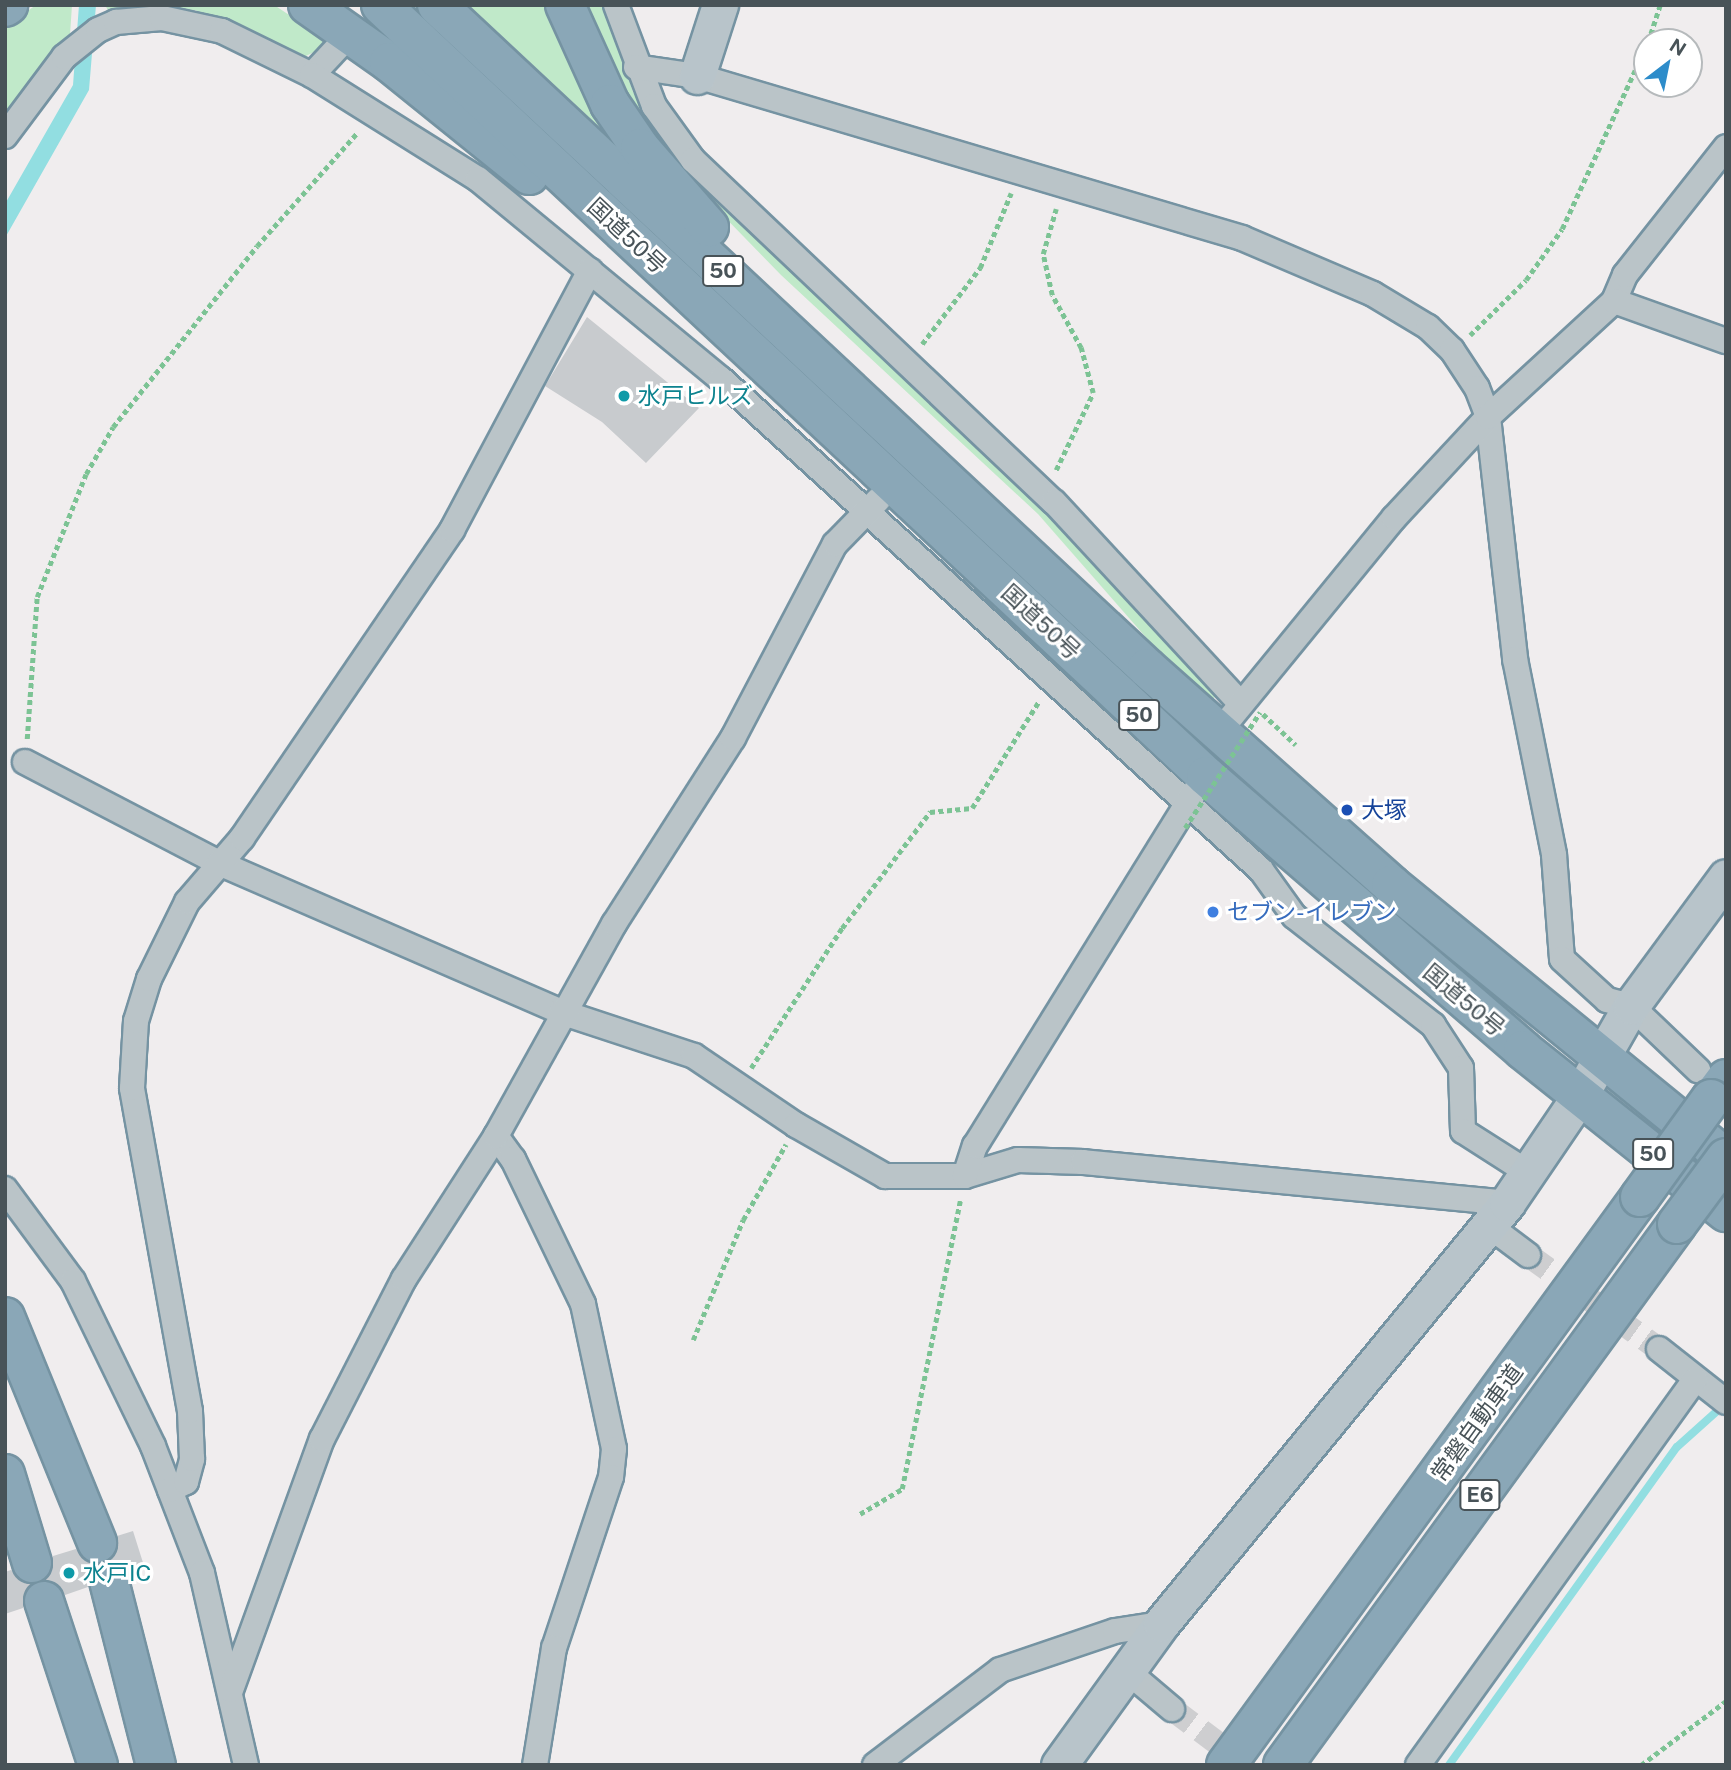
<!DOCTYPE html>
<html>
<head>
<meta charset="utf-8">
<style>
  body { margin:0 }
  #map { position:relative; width:1731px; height:1770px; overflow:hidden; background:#f0edee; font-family:"Public Sans","Noto Sans JP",sans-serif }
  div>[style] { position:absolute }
  .green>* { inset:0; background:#c0e9c9 }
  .water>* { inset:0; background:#92dee1 }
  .stream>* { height:8px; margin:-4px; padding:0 4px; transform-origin:4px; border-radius:4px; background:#92dee1 }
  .building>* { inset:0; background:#c8cbce }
  .street-tunnel>* { height:24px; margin-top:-12px; transform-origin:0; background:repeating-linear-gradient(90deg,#ceced0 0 24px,transparent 0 36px) }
  .path>* { height:4.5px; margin-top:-2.25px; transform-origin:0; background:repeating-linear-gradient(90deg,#7cc394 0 5px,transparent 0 8.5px) }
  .roads { filter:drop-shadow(2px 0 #7593a2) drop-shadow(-2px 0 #7593a2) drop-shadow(0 2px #7593a2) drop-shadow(0 -2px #7593a2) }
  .street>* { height:24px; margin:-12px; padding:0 12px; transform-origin:12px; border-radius:12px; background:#bac4c8 }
  .secondary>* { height:35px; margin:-17.5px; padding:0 17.5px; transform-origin:17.5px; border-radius:17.5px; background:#b8c4ca }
  .highway>* { height:38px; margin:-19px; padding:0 19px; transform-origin:19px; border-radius:19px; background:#8aa7b7 }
  .path-bridge>* { height:4.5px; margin-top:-2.25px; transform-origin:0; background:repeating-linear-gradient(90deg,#7cc394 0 5px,transparent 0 8.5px) }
  .bridges { filter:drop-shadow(2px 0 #7593a2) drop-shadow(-2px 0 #7593a2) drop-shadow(0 2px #7593a2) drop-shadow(0 -2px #7593a2) }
  .highway-bridge>* { height:38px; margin:-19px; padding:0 19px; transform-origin:19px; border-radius:19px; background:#8aa7b7 }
  .dots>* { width:19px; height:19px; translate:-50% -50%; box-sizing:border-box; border:4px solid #fff; border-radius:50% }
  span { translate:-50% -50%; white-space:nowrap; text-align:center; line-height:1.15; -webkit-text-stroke:6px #fff; paint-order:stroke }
  .shield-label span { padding:2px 5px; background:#fff; border:2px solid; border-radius:5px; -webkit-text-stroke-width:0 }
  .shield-label { font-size:21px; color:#485358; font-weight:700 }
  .street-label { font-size:23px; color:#485358 }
  .culture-label { font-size:23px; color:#0d838f }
  .left { translate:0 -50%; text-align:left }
  .transit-label { font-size:23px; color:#164399 }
  .shop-label { font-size:23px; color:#366cbe }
  .frame { position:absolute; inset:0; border:7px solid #485358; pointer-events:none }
  .north { position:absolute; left:1633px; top:28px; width:70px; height:70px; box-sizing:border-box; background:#fff; border:2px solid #b6babc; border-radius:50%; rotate:32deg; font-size:19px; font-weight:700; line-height:28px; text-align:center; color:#485358 }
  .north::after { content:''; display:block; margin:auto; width:24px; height:32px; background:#2d8cca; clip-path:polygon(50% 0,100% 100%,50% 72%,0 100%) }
</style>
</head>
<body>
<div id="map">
  <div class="green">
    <i style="clip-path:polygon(36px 5px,72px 5px,70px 35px,52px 49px,5px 117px,5px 27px)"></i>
    <i style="clip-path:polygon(105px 5px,274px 5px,332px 43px,304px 57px,195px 10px,109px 12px)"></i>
    <i style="clip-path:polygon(468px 5px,548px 5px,560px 45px,625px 154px)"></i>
    <i style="clip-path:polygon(579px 5px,605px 5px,633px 92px,652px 124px,728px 212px,1039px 502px,1218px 695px,1211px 700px,1157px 650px,1038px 514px,781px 275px,671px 162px,623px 98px)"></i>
  </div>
  <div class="water">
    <i style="clip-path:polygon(79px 5px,96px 5px,89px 90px,5px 238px,5px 204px,73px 85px)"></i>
  </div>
  <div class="stream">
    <i style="left:1449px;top:1765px;width:391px;rotate:-54.4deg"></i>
    <i style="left:1677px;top:1447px;width:52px;rotate:-41.9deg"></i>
  </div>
  <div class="building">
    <i style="clip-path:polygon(587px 317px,699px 408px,646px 463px,602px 422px,545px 386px)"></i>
    <i style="clip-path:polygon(133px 1531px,145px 1569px,129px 1574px,110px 1560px,118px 1547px,117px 1536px)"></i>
    <i style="clip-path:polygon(76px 1549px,95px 1565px,88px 1587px,65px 1595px,45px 1580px,53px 1556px)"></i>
    <i style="clip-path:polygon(11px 1570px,31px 1584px,23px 1608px,5px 1614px,5px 1572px)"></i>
  </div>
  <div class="street-tunnel">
    <i style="left:1528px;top:1255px;width:161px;rotate:35.7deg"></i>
    <i style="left:1172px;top:1709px;width:90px;rotate:36.9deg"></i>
  </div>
  <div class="path">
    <i style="left:1648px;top:42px;width:39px;rotate:-72deg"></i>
    <i style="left:1470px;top:335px;width:78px;rotate:-44.5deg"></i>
    <i style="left:1526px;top:280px;width:62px;rotate:-54.8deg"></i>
    <i style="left:1562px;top:229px;width:204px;rotate:-65.3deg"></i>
    <i style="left:922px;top:344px;width:96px;rotate:-52.7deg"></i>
    <i style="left:980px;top:268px;width:81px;rotate:-67.5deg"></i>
    <i style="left:1056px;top:470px;width:85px;rotate:-64.3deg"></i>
    <i style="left:1093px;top:393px;width:47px;rotate:-104.9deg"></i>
    <i style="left:1081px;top:348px;width:60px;rotate:-118.7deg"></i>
    <i style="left:1052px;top:295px;width:42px;rotate:-102.4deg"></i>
    <i style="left:1043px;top:254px;width:47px;rotate:-73.9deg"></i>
    <i style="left:1263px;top:714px;width:45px;rotate:43.2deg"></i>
    <i style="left:27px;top:739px;width:142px;rotate:-86deg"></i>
    <i style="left:37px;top:597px;width:132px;rotate:-68.3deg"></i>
    <i style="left:86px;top:474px;width:54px;rotate:-60.1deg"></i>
    <i style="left:113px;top:427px;width:231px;rotate:-51.5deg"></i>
    <i style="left:257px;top:246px;width:152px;rotate:-48.5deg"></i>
    <i style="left:751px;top:1068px;width:167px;rotate:-57deg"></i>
    <i style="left:842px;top:928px;width:146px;rotate:-52.8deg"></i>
    <i style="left:930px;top:812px;width:42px;rotate:-5.4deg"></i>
    <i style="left:972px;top:808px;width:126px;rotate:-57.9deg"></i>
    <i style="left:693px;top:1340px;width:130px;rotate:-67.4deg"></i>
    <i style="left:743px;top:1220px;width:87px;rotate:-60.5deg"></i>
    <i style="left:860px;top:1514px;width:49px;rotate:-30.8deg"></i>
    <i style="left:902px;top:1489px;width:294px;rotate:-78.6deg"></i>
    <i style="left:1641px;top:1765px;width:106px;rotate:-37deg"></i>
  </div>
  <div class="roads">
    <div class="street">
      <i style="left:616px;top:5px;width:108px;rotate:69.4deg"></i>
      <i style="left:654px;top:106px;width:67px;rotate:54.2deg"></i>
      <i style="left:693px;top:160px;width:497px;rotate:43.5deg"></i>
      <i style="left:1054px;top:502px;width:275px;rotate:47.2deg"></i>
      <i style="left:636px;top:67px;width:62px;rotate:8.4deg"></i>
      <i style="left:697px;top:76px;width:569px;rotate:16.55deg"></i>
      <i style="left:1242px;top:238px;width:142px;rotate:23.1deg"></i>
      <i style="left:1373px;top:294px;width:64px;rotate:31deg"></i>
      <i style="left:1428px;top:327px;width:33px;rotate:44deg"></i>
      <i style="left:1452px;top:350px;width:45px;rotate:56.7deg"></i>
      <i style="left:1477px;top:388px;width:31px;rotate:69deg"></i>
      <i style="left:1488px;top:417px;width:244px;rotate:83.6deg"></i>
      <i style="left:1515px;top:659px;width:200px;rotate:78.7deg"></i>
      <i style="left:1554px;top:855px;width:104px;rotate:85.6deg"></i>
      <i style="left:1562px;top:959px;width:61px;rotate:42.3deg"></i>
      <i style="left:1607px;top:1000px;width:25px;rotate:14deg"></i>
      <i style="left:1631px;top:1006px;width:93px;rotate:43.7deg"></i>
      <i style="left:312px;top:75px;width:40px;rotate:-47deg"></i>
      <i style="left:5px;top:136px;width:99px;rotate:-53.2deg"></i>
      <i style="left:64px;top:57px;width:43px;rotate:-38.5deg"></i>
      <i style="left:98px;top:30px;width:20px;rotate:-24deg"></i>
      <i style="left:116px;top:22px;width:46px;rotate:-5deg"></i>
      <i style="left:162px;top:18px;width:61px;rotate:12.2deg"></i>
      <i style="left:222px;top:31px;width:100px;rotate:26.1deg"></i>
      <i style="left:312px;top:75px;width:196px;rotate:32.1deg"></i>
      <i style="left:478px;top:179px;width:315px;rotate:39.5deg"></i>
      <i style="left:721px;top:379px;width:730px;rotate:42.28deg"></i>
      <i style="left:1261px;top:870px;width:57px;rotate:54.3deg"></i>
      <i style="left:1294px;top:916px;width:177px;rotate:38.1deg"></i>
      <i style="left:1433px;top:1025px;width:51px;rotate:56.9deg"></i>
      <i style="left:1461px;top:1068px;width:63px;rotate:88.2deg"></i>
      <i style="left:1463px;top:1131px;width:76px;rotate:32.6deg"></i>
      <i style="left:1614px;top:301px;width:28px;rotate:-67deg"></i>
      <i style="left:1625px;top:275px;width:163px;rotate:-51.7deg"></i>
      <i style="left:1231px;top:717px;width:257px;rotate:-50.7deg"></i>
      <i style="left:1394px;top:518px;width:138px;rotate:-47.1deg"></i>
      <i style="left:1488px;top:417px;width:171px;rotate:-42.6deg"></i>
      <i style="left:1614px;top:301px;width:119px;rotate:19.7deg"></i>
      <i style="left:25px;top:762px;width:219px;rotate:27.5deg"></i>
      <i style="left:219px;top:863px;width:373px;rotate:23.5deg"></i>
      <i style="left:561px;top:1012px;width:140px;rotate:18.3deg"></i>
      <i style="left:694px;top:1056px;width:123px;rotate:34.1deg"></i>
      <i style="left:796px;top:1125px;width:103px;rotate:29.8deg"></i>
      <i style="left:885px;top:1176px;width:80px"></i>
      <i style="left:965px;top:1176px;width:55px;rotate:-16.8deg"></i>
      <i style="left:1018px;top:1160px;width:65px;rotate:1.8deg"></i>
      <i style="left:1083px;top:1162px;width:426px;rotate:5.5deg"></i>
      <i style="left:496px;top:1136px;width:29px;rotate:54deg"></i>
      <i style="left:513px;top:1159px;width:161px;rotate:64.2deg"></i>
      <i style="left:583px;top:1304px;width:148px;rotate:77.9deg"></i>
      <i style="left:614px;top:1449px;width:28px;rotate:96deg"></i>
      <i style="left:611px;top:1477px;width:180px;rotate:108.4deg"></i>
      <i style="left:554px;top:1648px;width:119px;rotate:99.2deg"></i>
      <i style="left:965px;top:1176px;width:32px;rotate:-72deg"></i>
      <i style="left:975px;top:1146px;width:418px;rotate:-58.2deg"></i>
      <i style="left:5px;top:1189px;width:114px;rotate:53.5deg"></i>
      <i style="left:73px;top:1281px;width:183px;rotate:64.1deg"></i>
      <i style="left:153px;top:1446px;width:136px;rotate:68.9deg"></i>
      <i style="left:202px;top:1573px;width:197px;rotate:77.1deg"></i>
      <i style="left:1488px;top:1225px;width:50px;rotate:36.9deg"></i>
      <i style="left:1659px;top:1349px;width:85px;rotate:38.3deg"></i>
      <i style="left:170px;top:1490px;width:18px;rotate:-27deg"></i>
      <i style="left:186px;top:1482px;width:24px;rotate:-75deg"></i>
      <i style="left:192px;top:1459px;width:48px;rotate:-92.4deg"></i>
      <i style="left:190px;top:1411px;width:328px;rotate:-100.2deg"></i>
      <i style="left:132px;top:1088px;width:67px;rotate:-86.6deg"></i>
      <i style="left:136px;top:1021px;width:44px;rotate:-72.8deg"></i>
      <i style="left:149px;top:979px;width:86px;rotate:-63.7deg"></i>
      <i style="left:187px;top:902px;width:84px;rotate:-49.3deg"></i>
      <i style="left:242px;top:838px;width:373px;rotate:-55.7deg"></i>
      <i style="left:452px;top:530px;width:294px;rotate:-62deg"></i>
      <i style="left:1127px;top:1671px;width:59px;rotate:40.2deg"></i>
      <i style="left:231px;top:1690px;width:267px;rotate:-70.1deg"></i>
      <i style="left:322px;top:1439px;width:180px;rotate:-62.9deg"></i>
      <i style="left:404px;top:1279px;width:170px;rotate:-57.2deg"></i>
      <i style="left:496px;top:1136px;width:243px;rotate:-60.9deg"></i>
      <i style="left:614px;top:924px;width:221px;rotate:-57.4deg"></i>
      <i style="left:733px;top:738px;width:219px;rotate:-62.3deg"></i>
      <i style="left:835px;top:544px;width:62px;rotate:-45.7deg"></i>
      <i style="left:875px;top:1765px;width:157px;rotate:-37.2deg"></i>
      <i style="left:1000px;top:1670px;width:121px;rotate:-18.7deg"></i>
      <i style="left:1115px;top:1631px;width:47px;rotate:-8.7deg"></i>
      <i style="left:1418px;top:1765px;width:475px;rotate:-54.3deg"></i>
    </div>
    <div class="secondary">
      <i style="left:697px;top:76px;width:75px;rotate:-72.1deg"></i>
      <i style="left:1059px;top:1765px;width:174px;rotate:-54.1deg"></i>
      <i style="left:1161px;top:1624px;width:545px;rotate:-50.58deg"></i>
      <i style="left:1507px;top:1203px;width:128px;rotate:-55.8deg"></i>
      <i style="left:1579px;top:1097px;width:105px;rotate:-60.3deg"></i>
      <i style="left:1631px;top:1006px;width:160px;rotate:-53.6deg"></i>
    </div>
    <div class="highway">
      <i style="left:308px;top:5px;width:99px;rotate:35.1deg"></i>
      <i style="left:389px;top:62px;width:180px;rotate:38.9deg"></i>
      <i style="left:381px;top:5px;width:1129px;rotate:43.06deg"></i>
      <i style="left:1206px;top:776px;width:419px;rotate:40.8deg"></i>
      <i style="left:1523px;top:1050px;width:260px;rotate:38.6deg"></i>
      <i style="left:437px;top:5px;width:971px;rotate:43.04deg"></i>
      <i style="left:1147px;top:668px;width:327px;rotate:41.6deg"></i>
      <i style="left:1391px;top:885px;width:432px;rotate:39.2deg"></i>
      <i style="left:565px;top:5px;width:109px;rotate:65.6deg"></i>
      <i style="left:610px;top:104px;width:53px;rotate:55.7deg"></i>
      <i style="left:640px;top:148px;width:105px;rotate:48.9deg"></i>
      <i style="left:5px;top:7px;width:4px;rotate:-34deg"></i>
      <i style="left:1711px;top:1099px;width:25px;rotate:-53deg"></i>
      <i style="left:5px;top:1317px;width:244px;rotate:67.8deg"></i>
      <i style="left:5px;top:1474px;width:93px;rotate:73.1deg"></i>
      <i style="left:109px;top:1581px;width:190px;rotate:75.7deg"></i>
      <i style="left:44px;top:1601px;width:173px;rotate:71.8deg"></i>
      <i style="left:1226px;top:1765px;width:703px;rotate:-53.91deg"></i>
      <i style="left:1283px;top:1765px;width:669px;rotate:-53.93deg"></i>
    </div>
  </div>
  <div class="path-bridge">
    <i style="left:1185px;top:828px;width:138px;rotate:-57.1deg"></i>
  </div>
  <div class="bridges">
    <div class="highway-bridge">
      <i style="left:1640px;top:1197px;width:121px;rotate:-54.1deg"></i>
      <i style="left:1677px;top:1224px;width:82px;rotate:-53.4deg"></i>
    </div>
  </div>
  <div class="dots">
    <i style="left:624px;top:396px;background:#0f9aa8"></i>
    <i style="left:1347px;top:810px;background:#1a4fb4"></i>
    <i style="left:1213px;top:912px;background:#3f7fe0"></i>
    <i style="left:69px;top:1573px;background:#0f9aa8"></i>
  </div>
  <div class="shield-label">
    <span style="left:723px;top:271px">50</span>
    <span style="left:1139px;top:715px">50</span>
    <span style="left:1653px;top:1154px">50</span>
    <span style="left:1480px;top:1495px">E6</span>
  </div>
  <div class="street-label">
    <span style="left:627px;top:236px;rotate:43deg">国道50号</span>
    <span style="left:1041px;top:622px;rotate:43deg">国道50号</span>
    <span style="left:1464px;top:1000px;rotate:40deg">国道50号</span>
    <span style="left:1477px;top:1423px;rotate:-54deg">常磐自動車道</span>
  </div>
  <div class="culture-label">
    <span class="left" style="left:638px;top:396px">水戸ヒルズ</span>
    <span class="left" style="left:83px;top:1573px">水戸IC</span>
  </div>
  <div class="transit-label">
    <span class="left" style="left:1361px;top:810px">大塚</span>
  </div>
  <div class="shop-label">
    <span class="left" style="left:1227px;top:912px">セブン-イレブン</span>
  </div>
  <div class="frame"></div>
  <div class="north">N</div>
</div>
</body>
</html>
